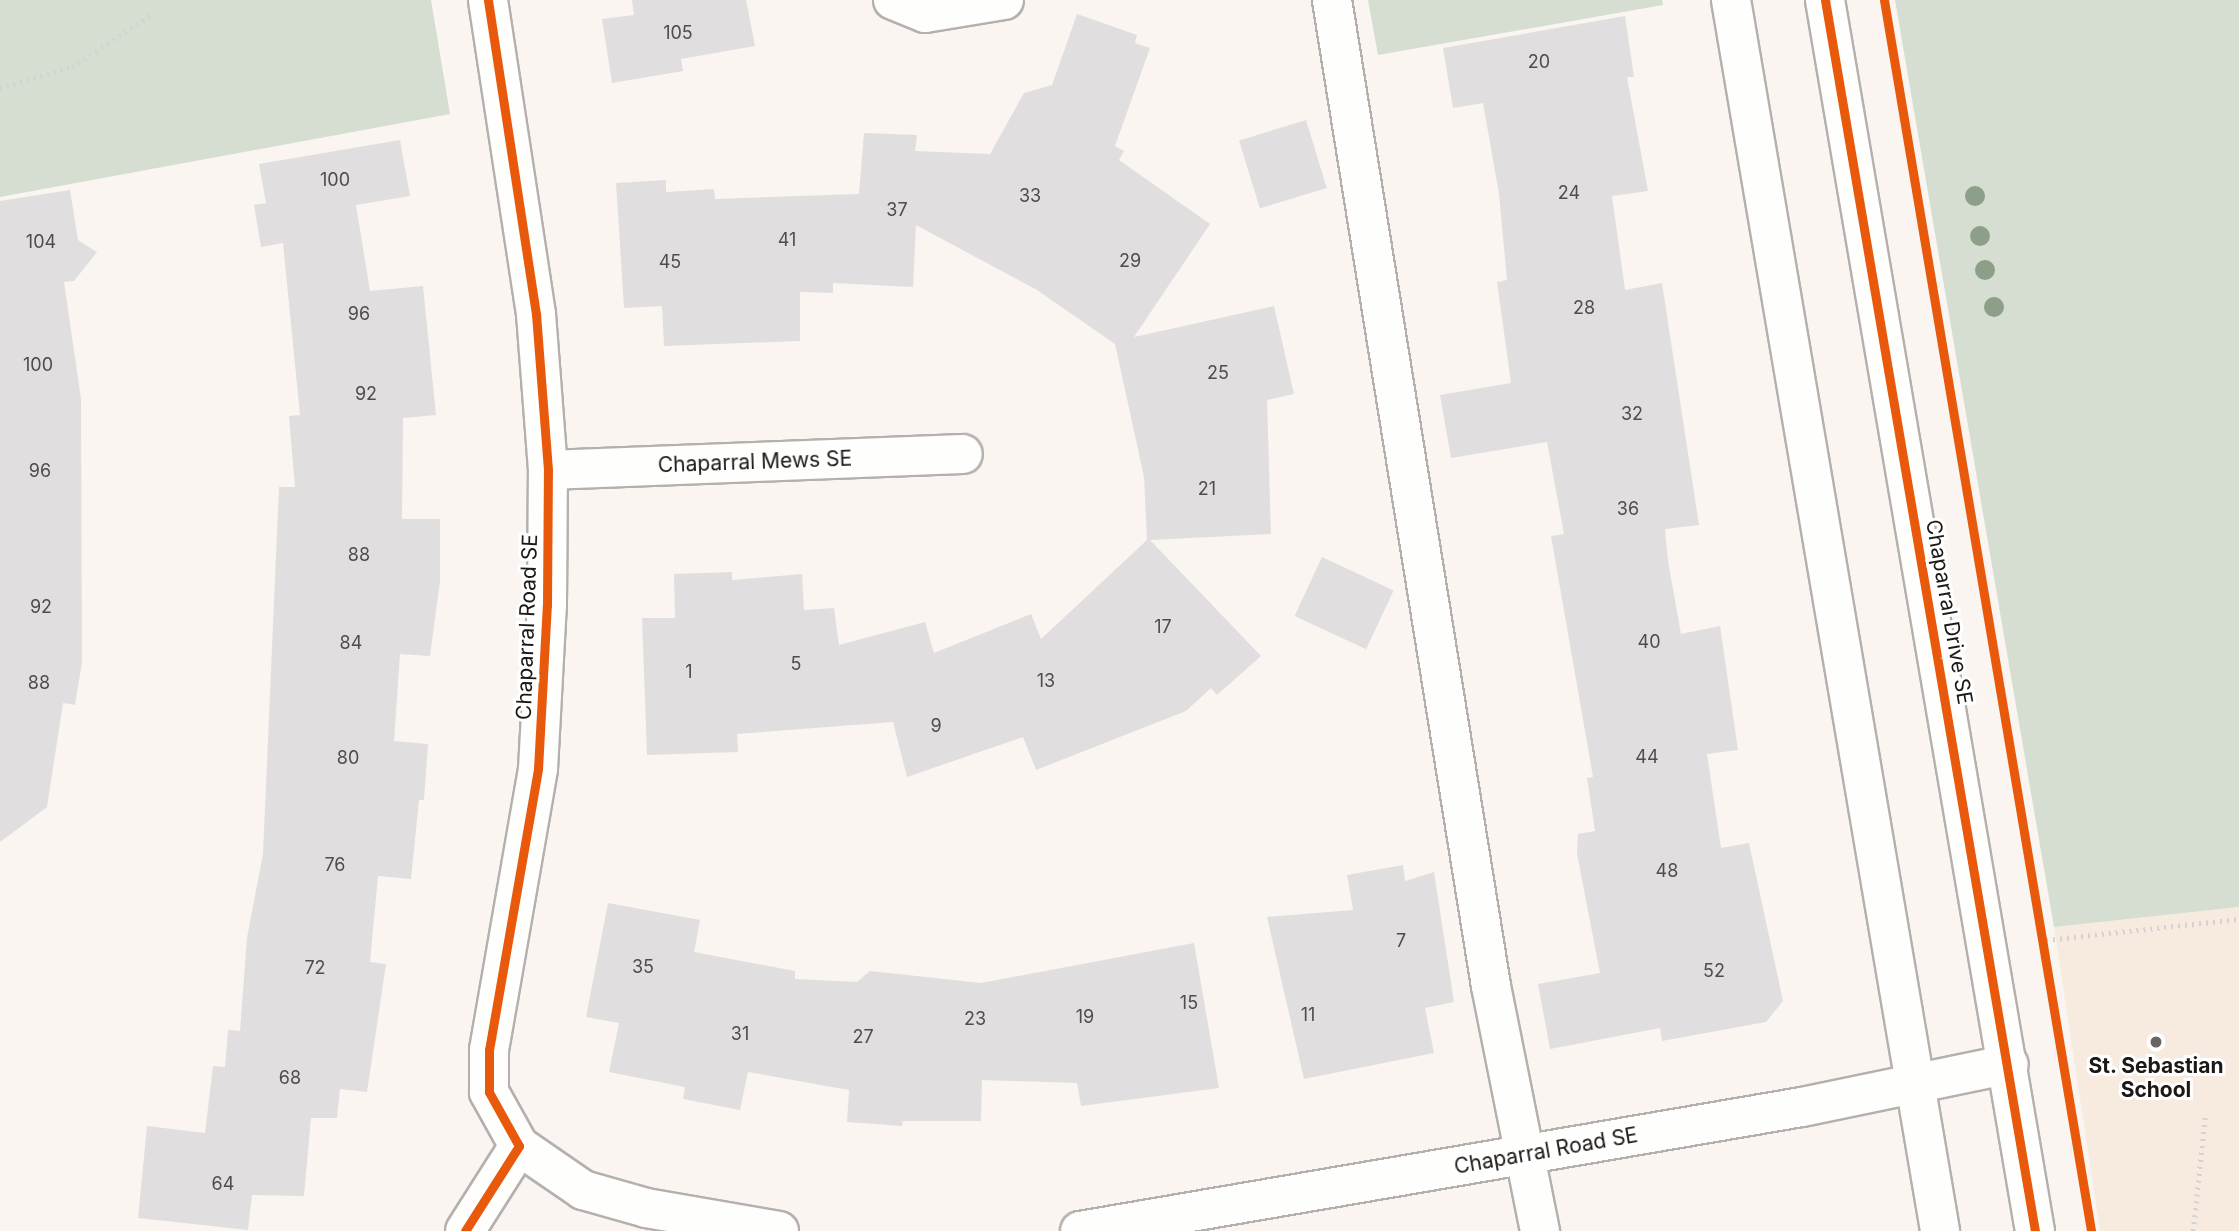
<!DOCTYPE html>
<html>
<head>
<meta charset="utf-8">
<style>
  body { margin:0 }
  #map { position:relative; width:2239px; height:1231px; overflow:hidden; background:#faf5f1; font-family:Inter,sans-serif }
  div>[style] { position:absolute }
  .built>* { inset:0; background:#f7ebe0 }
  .green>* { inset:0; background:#d5ded1 }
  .building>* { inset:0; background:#e1dedf; transform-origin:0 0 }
  .path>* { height:4.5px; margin-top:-2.25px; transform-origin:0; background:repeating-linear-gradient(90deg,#d5d3d2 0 2px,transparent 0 7px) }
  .roads { filter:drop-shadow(2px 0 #b5b0ad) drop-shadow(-2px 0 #b5b0ad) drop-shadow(0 2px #b5b0ad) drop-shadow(0 -2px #b5b0ad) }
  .minor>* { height:38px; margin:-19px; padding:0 19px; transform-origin:19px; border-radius:19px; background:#fefefd }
  .cycleway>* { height:9px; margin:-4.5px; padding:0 4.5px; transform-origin:4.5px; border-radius:4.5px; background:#e8590c }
  .trees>* { width:20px; height:20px; margin:-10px; border-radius:50%; background:#8d9f89 }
  .dots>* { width:19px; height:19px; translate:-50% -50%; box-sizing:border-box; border:4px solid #fff; border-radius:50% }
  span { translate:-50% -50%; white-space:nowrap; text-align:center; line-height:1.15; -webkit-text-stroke:6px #fff; paint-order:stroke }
  .number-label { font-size:18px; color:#4f4c4a }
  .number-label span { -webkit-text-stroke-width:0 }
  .street-label { font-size:21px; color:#1c1815 }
  .poi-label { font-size:21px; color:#1c1815; font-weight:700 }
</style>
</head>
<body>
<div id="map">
  <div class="built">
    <i style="clip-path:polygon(2239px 907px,2239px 1231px,2100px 1231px,2054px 927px)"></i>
  </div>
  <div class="green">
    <i style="clip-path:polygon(0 0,431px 0,450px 114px,0 197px)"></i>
    <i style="clip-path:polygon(1368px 0,1662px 0,1663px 5px,1378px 55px)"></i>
    <i style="clip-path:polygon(1895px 0,2239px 0,2239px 907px,2054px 927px)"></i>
  </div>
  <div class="building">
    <i style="clip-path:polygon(632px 0,746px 0,755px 46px,681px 59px,683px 71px,612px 83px,602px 19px,634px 15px)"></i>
    <i style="clip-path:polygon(1077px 14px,1137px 35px,1135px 43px,1150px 48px,1115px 146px,1124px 151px,1119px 160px,1210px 224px,1134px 337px,1274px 306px,1294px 394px,1267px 400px,1271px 534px,1150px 540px,1261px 656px,1217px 695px,1211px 688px,1186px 711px,1036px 770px,1023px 737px,907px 777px,893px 722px,737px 734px,738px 752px,647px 755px,642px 618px,675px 618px,674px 574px,732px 572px,732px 580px,802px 574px,804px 610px,834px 608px,839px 645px,925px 622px,934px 653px,1031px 614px,1041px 639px,1147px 540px,1144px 477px,1115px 344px,1037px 290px,916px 225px,913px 287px,833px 283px,833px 293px,800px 292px,800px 341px,664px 346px,662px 306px,624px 308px,616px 183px,666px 180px,666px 192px,714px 189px,715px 199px,859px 194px,864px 133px,917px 135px,915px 151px,990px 154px,1024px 93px,1052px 85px)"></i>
    <i style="clip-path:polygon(1625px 16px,1634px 77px,1627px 77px,1648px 191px,1612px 196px,1625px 290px,1662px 283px,1699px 525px,1665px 529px,1668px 561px,1681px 634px,1720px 626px,1738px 750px,1707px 754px,1721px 848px,1749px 843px,1783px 1001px,1766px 1022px,1662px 1041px,1660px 1028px,1550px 1049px,1538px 984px,1600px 973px,1577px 854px,1578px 834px,1595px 831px,1587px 778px,1593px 777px,1551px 536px,1564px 534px,1547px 442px,1451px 458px,1440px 395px,1511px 383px,1497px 282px,1507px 280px,1499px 194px,1483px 103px,1453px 108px,1443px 48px)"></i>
    <i style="left:1306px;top:120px;width:71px;height:70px;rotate:73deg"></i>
    <i style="clip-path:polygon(400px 140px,410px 196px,356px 205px,370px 291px,423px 286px,436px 415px,403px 418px,402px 519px,440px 519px,440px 581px,430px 656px,400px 654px,394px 741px,428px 744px,424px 800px,419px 800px,411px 879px,378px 876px,370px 962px,386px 964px,367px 1092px,340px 1089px,337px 1118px,311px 1118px,304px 1196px,252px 1195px,248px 1230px,138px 1218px,147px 1126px,205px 1133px,213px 1066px,225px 1067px,228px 1030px,240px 1031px,247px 938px,263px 854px,279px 487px,295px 487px,289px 416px,300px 415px,283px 243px,261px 247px,254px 205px,266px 203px,259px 164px)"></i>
    <i style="clip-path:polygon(70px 190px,78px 240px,97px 252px,74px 281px,64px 282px,81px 399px,82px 662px,75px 705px,63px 703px,47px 807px,0 842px,0 201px)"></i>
    <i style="left:1322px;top:557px;width:79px;height:65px;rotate:25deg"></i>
    <i style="clip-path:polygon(1403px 865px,1405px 881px,1434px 872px,1454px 1002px,1425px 1008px,1434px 1053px,1304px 1079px,1267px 917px,1353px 910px,1347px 875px)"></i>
    <i style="clip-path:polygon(608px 903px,700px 920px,694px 952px,795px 971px,795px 979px,857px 982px,870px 971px,981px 983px,1194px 943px,1219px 1088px,1081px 1106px,1077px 1083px,982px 1080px,981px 1121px,903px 1121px,902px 1126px,847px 1122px,849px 1090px,748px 1072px,740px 1110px,683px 1099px,685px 1087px,609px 1072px,619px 1023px,586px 1017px)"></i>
  </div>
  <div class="path">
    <i style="left:0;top:88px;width:75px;rotate:-16.3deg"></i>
    <i style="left:72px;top:67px;width:97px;rotate:-33.7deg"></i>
    <i style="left:2046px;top:940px;width:194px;rotate:-6.2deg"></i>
    <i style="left:2193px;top:1231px;width:115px;rotate:-84deg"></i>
  </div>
  <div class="roads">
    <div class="minor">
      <i style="left:893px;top:0;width:35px;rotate:22deg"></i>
      <i style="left:925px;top:13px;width:80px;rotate:-9.3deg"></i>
      <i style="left:1332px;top:0;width:999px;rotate:80.84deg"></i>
      <i style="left:1491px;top:986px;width:250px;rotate:78.7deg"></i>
      <i style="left:1731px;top:0;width:1249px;rotate:80.36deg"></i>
      <i style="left:1825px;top:0;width:1249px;rotate:80.32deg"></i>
      <i style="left:548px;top:470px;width:415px;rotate:-2.2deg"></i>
      <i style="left:519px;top:1146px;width:78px;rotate:34.5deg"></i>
      <i style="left:583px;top:1190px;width:66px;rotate:15.9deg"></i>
      <i style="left:646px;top:1208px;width:135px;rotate:9.8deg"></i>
      <i style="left:465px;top:1231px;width:101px;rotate:-57.6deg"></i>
      <i style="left:519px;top:1146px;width:62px;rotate:-119.1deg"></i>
      <i style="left:489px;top:1092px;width:42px;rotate:-90deg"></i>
      <i style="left:489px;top:1050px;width:285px;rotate:-80.1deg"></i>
      <i style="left:538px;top:769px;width:164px;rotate:-86.9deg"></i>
      <i style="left:547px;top:605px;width:135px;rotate:-89.6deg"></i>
      <i style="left:548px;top:470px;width:156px;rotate:-94.4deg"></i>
      <i style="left:536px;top:314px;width:318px;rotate:-98.7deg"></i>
      <i style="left:1080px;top:1231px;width:733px;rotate:-9.75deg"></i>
      <i style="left:1802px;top:1107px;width:211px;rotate:-11.7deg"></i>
    </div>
  </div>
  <div class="cycleway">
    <i style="left:1825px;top:0;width:1249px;rotate:80.32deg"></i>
    <i style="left:1884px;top:0;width:1248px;rotate:80.45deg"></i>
    <i style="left:465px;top:1231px;width:101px;rotate:-57.6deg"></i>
    <i style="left:519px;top:1146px;width:62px;rotate:-119.1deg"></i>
    <i style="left:489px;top:1092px;width:42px;rotate:-90deg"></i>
    <i style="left:489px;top:1050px;width:285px;rotate:-80.1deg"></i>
    <i style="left:538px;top:769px;width:164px;rotate:-86.9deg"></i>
    <i style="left:547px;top:605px;width:135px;rotate:-89.6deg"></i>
    <i style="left:548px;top:470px;width:156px;rotate:-94.4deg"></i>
    <i style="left:536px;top:314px;width:318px;rotate:-98.7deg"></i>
  </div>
  <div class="trees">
    <i style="left:1975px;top:196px"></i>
    <i style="left:1980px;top:236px"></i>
    <i style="left:1985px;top:270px"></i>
    <i style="left:1994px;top:307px"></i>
  </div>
  <div class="dots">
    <i style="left:2156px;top:1042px;background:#6a6562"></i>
  </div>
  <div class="number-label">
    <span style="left:678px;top:33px">105</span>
    <span style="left:1539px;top:62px">20</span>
    <span style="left:335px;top:180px">100</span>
    <span style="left:1569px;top:193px">24</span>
    <span style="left:1030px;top:196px">33</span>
    <span style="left:897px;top:210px">37</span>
    <span style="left:787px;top:240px">41</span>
    <span style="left:41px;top:242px">104</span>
    <span style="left:1130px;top:261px">29</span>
    <span style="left:670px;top:262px">45</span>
    <span style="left:1584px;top:308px">28</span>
    <span style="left:359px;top:314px">96</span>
    <span style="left:38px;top:365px">100</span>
    <span style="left:1218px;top:373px">25</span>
    <span style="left:366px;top:394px">92</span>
    <span style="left:1632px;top:414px">32</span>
    <span style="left:40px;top:471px">96</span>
    <span style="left:1207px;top:489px">21</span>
    <span style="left:1628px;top:509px">36</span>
    <span style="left:359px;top:555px">88</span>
    <span style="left:41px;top:607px">92</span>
    <span style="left:1163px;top:627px">17</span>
    <span style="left:1649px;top:642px">40</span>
    <span style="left:351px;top:643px">84</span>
    <span style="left:796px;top:664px">5</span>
    <span style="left:689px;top:672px">1</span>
    <span style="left:1046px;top:681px">13</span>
    <span style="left:39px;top:683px">88</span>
    <span style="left:936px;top:726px">9</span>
    <span style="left:1647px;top:757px">44</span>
    <span style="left:348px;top:758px">80</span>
    <span style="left:335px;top:865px">76</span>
    <span style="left:1667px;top:871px">48</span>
    <span style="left:1401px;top:941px">7</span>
    <span style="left:643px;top:967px">35</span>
    <span style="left:315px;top:968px">72</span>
    <span style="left:1714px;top:971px">52</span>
    <span style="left:1189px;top:1003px">15</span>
    <span style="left:1308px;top:1015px">11</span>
    <span style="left:1085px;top:1017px">19</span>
    <span style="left:975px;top:1019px">23</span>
    <span style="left:740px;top:1034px">31</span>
    <span style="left:863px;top:1037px">27</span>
    <span style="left:290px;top:1078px">68</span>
    <span style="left:223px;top:1184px">64</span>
  </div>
  <div class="street-label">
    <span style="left:755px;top:462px;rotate:-2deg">Chaparral Mews SE</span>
    <span style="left:1949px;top:612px;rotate:80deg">Chaparral Drive SE</span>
    <span style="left:527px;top:627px;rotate:-88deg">Chaparral Road SE</span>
    <span style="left:1546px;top:1151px;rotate:-10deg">Chaparral Road SE</span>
  </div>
  <div class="poi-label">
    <span style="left:2156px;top:1078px">St. Sebastian<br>School</span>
  </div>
</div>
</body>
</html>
